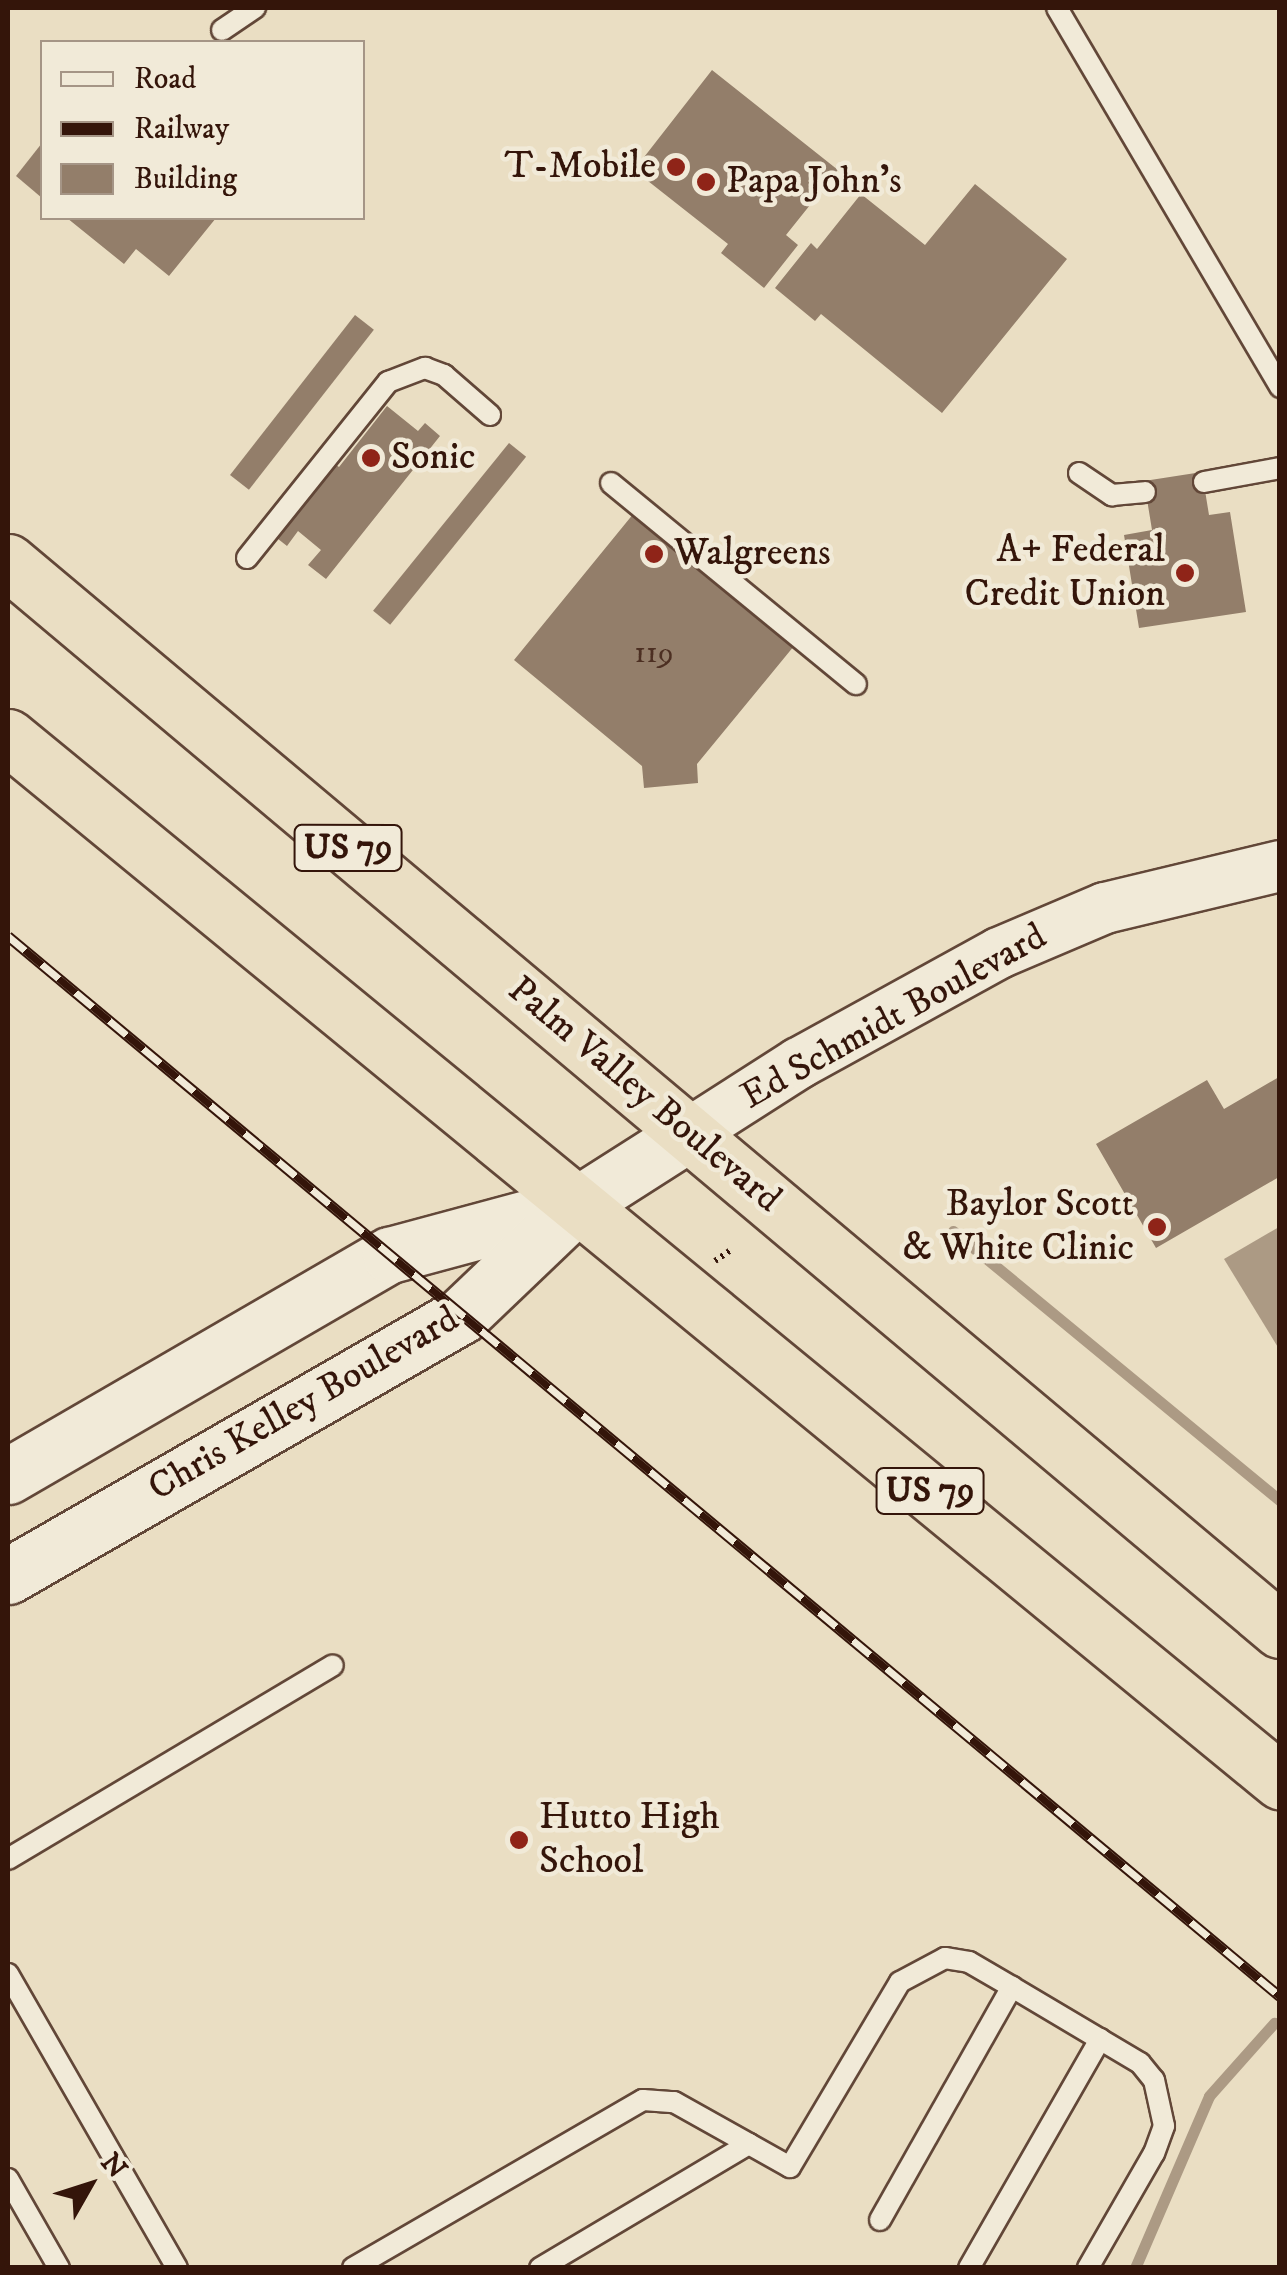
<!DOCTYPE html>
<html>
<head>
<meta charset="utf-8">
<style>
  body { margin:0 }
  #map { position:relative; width:1287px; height:2275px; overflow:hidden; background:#eadec3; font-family:"IM FELL DW Pica",serif }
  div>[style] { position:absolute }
  .water>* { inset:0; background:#ac9a84 }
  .stream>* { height:11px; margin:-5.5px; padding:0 5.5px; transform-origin:5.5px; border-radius:5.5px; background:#ac9a84 }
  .building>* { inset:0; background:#937e6a; transform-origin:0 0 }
  .path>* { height:6px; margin-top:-3px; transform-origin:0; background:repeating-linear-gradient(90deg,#34150a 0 2.5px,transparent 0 7.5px) }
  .roads { filter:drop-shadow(2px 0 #624738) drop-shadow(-2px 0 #624738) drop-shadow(0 2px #624738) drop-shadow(0 -2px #624738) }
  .service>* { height:20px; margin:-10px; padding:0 10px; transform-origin:10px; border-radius:10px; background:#f1ead8 }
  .tertiary>* { height:50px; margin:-25px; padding:0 25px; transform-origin:25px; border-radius:25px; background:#f1ead8 }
  .secondary>* { height:55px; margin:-27.5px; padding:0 27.5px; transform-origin:27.5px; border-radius:27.5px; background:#f1ead8 }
  .trunk>* { height:55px; margin:-27.5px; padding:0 27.5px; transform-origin:27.5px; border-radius:27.5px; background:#eadec3 }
  .rail>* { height:11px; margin-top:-5.5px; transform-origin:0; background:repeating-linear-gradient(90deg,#f1ead8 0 22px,#34150a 0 44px); box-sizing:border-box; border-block:2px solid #34150a }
  .dots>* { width:28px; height:28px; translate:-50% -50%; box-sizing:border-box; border:5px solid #f1ead8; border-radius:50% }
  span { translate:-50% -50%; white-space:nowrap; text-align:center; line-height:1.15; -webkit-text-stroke:9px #f1ead8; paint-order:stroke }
  .number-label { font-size:32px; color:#4c2f22 }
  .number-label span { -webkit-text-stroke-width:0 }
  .shield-label span { padding:2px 8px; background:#f1ead8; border:2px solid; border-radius:8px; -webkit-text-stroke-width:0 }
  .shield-label { font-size:35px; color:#34150a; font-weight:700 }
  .poi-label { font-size:38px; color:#34150a }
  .right { translate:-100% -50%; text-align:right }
  .left { translate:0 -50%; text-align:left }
  .street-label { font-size:38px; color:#34150a }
  .frame { position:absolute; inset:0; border:10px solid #34150a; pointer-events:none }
  .legend { position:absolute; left:40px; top:40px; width:325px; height:180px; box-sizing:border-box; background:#f1ead8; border:2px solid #a59586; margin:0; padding:12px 18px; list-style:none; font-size:30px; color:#34150a }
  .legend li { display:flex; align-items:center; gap:20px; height:50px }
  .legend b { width:50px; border:2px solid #a59586 }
  .north { position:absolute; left:40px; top:2135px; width:100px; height:100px; -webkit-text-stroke:8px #f1ead8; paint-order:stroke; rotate:51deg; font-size:28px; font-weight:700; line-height:40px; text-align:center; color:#34150a }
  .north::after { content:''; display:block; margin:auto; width:35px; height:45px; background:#34150a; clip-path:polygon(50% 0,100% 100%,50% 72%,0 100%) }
</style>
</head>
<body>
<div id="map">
  <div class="water">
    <i style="clip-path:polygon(1279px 1227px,1279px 1349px,1224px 1259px)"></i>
  </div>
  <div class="stream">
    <i style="left:953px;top:1231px;width:424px;rotate:39.5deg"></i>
    <i style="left:1135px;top:2268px;width:187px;rotate:-66.7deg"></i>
    <i style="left:1209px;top:2096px;width:98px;rotate:-48.3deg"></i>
  </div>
  <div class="building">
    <i style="clip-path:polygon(712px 70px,838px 170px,786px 235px,798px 245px,764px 288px,721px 253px,728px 244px,634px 170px)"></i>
    <i style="clip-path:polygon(42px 143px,42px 198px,16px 176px)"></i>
    <i style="clip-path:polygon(975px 184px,1067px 259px,942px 413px,821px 314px,815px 321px,775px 288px,811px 243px,817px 249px,861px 194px,925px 245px)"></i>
    <i style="clip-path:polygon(67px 218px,216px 218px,169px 276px,136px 249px,124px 264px)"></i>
    <i style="left:355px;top:315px;width:24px;height:203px;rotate:38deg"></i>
    <i style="clip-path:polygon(387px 406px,418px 431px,425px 423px,440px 436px,326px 579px,308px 565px,321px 550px,298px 531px,287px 546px,273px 535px,332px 462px,339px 467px)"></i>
    <i style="left:509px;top:443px;width:22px;height:216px;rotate:39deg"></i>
    <i style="clip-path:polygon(1202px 472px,1209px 515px,1230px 512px,1246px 612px,1139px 628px,1124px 535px,1152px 530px,1144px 481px)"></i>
    <i style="clip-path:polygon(634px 513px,794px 646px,697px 764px,698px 783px,644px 788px,642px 766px,514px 660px)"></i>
    <i style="clip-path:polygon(1279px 1077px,1279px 1177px,1156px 1248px,1096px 1144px,1207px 1080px,1224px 1109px)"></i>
  </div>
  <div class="path">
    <i style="left:715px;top:1261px;width:21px;rotate:-35deg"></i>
  </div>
  <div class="roads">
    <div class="service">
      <i style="left:1057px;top:8px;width:440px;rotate:59.5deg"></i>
      <i style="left:222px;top:30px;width:40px;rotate:-34deg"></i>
      <i style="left:1079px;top:473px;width:40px;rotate:34deg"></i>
      <i style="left:1112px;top:495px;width:33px;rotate:-5deg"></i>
      <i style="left:1204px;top:482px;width:77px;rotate:-10.4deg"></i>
      <i style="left:611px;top:483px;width:317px;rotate:39.4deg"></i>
      <i style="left:247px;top:558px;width:226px;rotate:-51.3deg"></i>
      <i style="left:388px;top:382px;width:40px;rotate:-21deg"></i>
      <i style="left:425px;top:368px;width:20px;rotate:20deg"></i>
      <i style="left:444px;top:375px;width:61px;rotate:41deg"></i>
      <i style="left:8px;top:1859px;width:378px;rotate:-30.8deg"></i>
      <i style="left:8px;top:1974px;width:339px;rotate:60.1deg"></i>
      <i style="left:8px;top:2179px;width:103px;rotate:60.2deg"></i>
      <i style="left:880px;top:2220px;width:268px;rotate:-60.5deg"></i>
      <i style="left:353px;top:2268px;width:335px;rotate:-30.1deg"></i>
      <i style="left:643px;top:2100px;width:31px;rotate:4deg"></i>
      <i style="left:674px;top:2102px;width:86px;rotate:29.2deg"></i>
      <i style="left:540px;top:2268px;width:243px;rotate:-30.7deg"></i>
      <i style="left:749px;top:2144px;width:47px;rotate:29.3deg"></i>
      <i style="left:790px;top:2167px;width:215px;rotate:-59.3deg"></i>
      <i style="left:900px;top:1982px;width:51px;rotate:-28.1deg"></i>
      <i style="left:945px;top:1958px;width:24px;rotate:9deg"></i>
      <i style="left:969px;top:1962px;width:50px;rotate:30.2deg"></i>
      <i style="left:1012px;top:1987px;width:149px;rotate:30.7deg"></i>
      <i style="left:1140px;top:2063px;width:22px;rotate:51deg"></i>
      <i style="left:1154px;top:2080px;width:47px;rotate:77.7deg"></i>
      <i style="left:1164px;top:2126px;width:29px;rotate:110deg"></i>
      <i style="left:1154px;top:2153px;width:133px;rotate:119.9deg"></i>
      <i style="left:969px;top:2268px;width:264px;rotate:-60.2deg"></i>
    </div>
    <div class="tertiary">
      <i style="left:688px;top:1134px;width:132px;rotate:-32.6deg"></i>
      <i style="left:799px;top:1063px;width:228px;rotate:-28.8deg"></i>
      <i style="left:999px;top:953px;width:115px;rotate:-23deg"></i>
      <i style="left:1105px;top:908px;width:180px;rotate:-13.5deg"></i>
    </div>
    <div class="secondary">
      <i style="left:8px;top:1476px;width:441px;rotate:-30.1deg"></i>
      <i style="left:390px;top:1255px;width:188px;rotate:-15.1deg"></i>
      <i style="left:8px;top:1576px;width:524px;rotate:-29.89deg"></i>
      <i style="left:462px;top:1315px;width:161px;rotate:-43.7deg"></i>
      <i style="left:578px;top:1204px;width:130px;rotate:-32.5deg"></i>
    </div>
    <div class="trunk">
      <i style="left:8px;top:562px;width:1661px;rotate:40.02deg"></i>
      <i style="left:8px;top:737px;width:1646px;rotate:39.38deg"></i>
    </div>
  </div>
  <div class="rail">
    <i style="left:8px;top:936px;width:1656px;rotate:39.81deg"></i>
  </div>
  <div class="dots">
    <i style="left:676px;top:167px;background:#8f2418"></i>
    <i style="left:706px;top:182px;background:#8f2418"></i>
    <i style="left:371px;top:458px;background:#8f2418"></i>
    <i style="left:654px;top:554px;background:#8f2418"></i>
    <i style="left:1185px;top:573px;background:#8f2418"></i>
    <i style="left:1157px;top:1227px;background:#8f2418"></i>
    <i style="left:519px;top:1840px;background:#8f2418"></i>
  </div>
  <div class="number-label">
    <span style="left:654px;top:653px">119</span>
  </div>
  <div class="shield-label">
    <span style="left:348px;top:848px">US 79</span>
    <span style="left:930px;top:1491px">US 79</span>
  </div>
  <div class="poi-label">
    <span class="right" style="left:656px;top:167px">T-Mobile</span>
    <span class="left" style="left:726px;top:182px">Papa John's</span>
    <span class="left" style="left:391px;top:458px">Sonic</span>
    <span class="right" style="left:1165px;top:573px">A+ Federal<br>Credit Union</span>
    <span class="left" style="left:674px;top:554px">Walgreens</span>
    <span class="right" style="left:1134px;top:1227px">Baylor Scott<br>&amp; White Clinic</span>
    <span class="left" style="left:539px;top:1840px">Hutto High<br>School</span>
  </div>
  <div class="street-label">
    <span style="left:894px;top:1017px;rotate:-29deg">Ed Schmidt Boulevard</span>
    <span style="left:644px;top:1095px;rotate:40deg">Palm Valley Boulevard</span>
    <span style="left:304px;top:1404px;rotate:-30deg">Chris Kelley Boulevard</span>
  </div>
  <div class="frame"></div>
  <ul class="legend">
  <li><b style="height:12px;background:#f1ead8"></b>Road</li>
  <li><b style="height:12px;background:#34150a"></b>Railway</li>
  <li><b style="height:28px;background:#937e6a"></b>Building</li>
  </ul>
  <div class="north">N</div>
</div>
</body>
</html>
